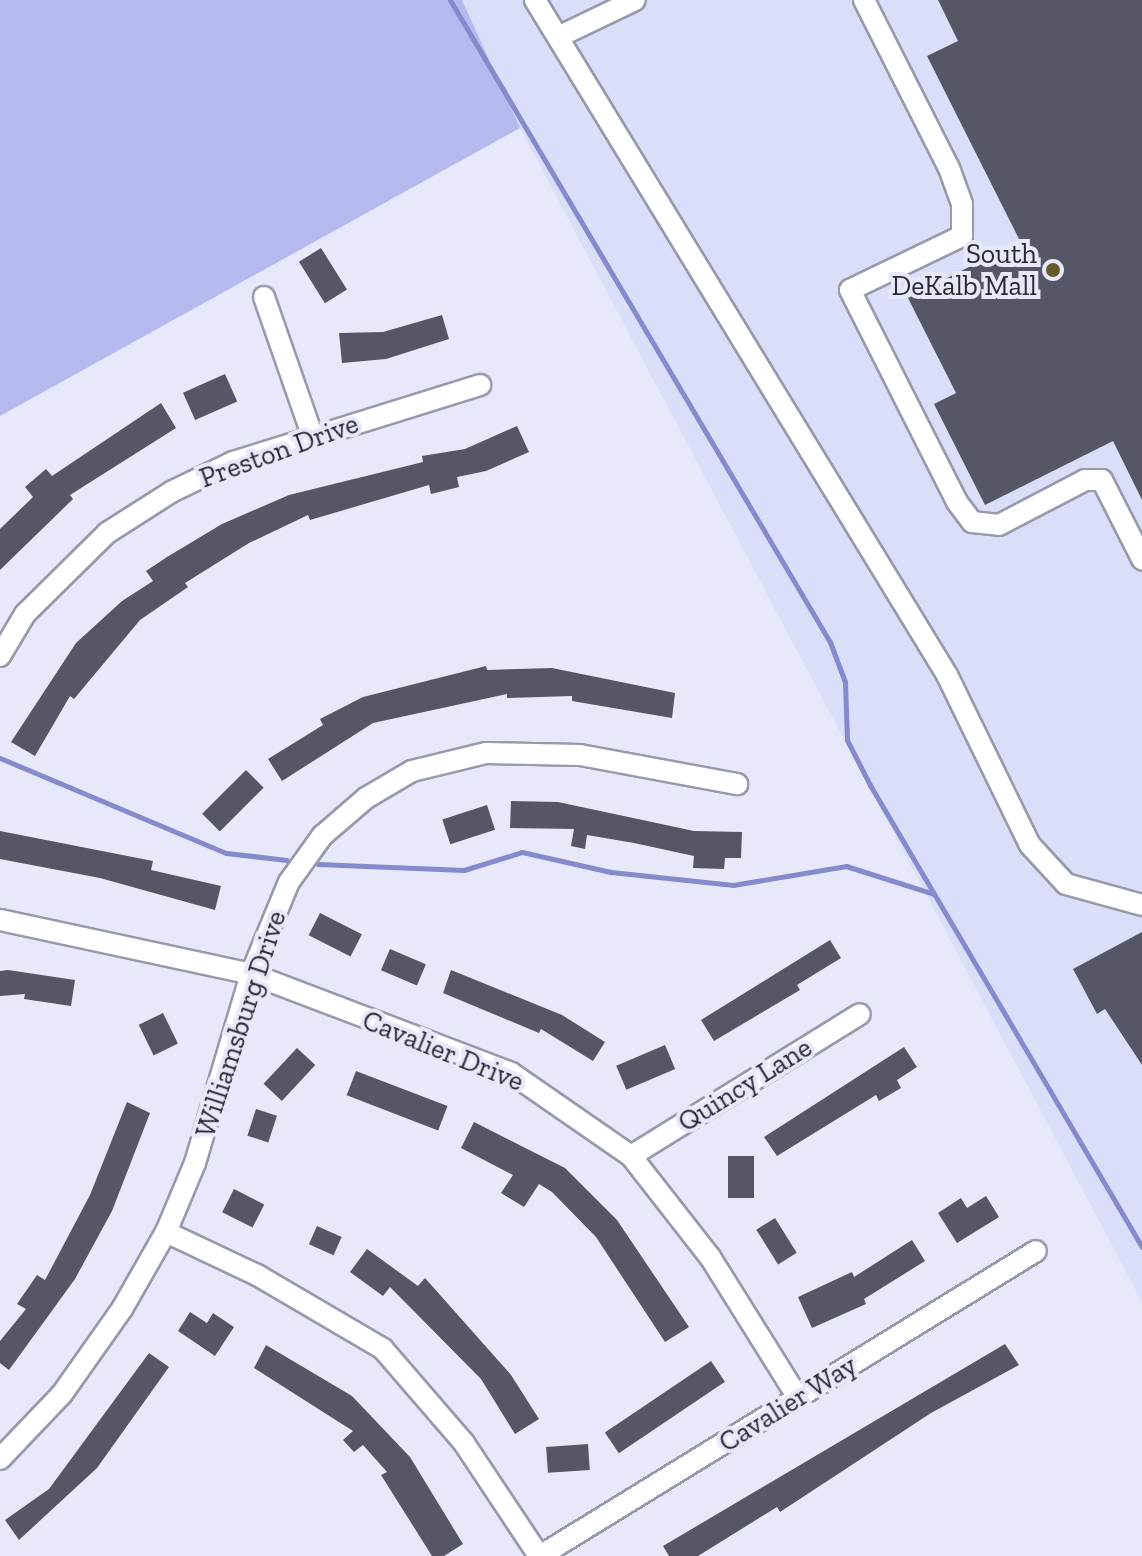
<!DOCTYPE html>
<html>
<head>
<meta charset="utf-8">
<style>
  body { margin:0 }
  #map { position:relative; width:1142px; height:1556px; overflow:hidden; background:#e7e9fb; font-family:"Zilla Slab",serif }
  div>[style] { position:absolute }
  .built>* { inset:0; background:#dbdef8 }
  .green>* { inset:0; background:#b4baee }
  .stream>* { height:5px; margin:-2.5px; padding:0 2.5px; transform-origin:2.5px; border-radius:2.5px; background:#858acc }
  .building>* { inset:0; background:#555766; transform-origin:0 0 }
  .roads { filter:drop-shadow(2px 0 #979aab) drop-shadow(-2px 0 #979aab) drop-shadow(0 2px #979aab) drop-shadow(0 -2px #979aab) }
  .minor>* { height:20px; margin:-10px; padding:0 10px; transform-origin:10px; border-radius:10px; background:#fff }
  .dots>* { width:22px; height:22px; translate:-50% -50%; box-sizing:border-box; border:4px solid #e7e9fb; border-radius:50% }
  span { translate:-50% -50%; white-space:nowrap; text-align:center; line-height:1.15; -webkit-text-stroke:8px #e7e9fb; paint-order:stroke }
  .poi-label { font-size:28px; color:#282930 }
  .right { translate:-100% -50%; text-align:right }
  .street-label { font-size:28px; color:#282930 }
</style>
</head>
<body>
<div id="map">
  <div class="built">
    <i style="clip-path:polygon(462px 0,1142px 0,1142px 1302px,520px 128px)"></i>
  </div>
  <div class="green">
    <i style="clip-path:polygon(0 0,462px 0,520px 128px,0 416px)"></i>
  </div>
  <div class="stream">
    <i style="left:450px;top:0;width:746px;rotate:59.38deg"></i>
    <i style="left:830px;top:642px;width:43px;rotate:69.4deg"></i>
    <i style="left:845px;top:682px;width:58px;rotate:88deg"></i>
    <i style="left:847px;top:740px;width:51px;rotate:62.9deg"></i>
    <i style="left:870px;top:785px;width:536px;rotate:59.51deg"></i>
    <i style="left:0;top:758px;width:245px;rotate:22.8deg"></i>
    <i style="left:226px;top:853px;width:61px;rotate:6.5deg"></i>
    <i style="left:318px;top:864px;width:146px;rotate:2.4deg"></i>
    <i style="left:464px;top:870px;width:61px;rotate:-17.2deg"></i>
    <i style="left:522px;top:852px;width:91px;rotate:12.7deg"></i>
    <i style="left:611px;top:872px;width:123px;rotate:6.1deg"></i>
    <i style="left:733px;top:885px;width:115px;rotate:-9.5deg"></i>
    <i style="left:846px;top:866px;width:92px;rotate:17.7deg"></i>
  </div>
  <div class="building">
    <i style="clip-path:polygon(938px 0,1142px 0,1142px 500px,1113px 441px,985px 505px,934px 404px,956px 393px,908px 298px,1020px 241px,927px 56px,958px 41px)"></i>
    <i style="left:321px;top:248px;width:49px;height:26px;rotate:58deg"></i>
    <i style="clip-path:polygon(442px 315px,449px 339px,386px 359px,342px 363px,339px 333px,383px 332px)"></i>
    <i style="left:225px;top:374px;width:30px;height:46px;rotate:66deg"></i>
    <i style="clip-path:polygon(161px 403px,176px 428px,70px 495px,73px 499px,0 570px,0 529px,33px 497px,25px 487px,46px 469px,52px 476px)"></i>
    <i style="clip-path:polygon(517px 426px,529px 452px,486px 471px,457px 477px,459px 487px,431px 494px,429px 485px,310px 520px,308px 515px,249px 543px,185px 583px,188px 587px,140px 620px,74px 699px,70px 696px,35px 756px,11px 742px,76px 643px,122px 601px,153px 581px,146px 571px,167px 557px,222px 524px,289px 495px,423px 462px,422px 456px,465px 449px)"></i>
    <i style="clip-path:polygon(486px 666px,487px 670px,552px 668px,675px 693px,672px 718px,572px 701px,572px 696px,507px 698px,507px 694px,373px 723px,282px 781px,268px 759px,323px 725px,320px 719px,363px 697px)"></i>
    <i style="left:246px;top:770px;width:25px;height:62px;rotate:45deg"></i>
    <i style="clip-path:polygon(511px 801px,558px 802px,694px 831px,742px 832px,741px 858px,725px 858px,724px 869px,693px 868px,694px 856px,634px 843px,587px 835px,585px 849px,571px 846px,574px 829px,510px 828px)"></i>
    <i style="left:487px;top:805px;width:26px;height:47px;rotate:72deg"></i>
    <i style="clip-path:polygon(0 831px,153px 861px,151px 870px,221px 886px,215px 910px,100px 878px,0 859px)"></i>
    <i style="left:320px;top:913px;width:47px;height:25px;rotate:27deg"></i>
    <i style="clip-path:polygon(1142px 932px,1142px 1065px,1105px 1009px,1097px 1014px,1073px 969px)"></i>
    <i style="clip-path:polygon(830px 940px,841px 958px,797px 985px,800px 990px,714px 1041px,701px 1020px)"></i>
    <i style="left:390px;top:949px;width:39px;height:23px;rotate:23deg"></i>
    <i style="clip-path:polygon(8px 970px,75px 980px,71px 1006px,24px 999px,25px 994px,0 996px,0 971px)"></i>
    <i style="clip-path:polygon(451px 970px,562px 1015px,605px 1042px,593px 1061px,541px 1029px,539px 1033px,443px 993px)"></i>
    <i style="left:163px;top:1013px;width:34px;height:27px;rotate:64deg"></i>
    <i style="left:665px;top:1045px;width:26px;height:53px;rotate:67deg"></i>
    <i style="clip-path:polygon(904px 1047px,917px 1067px,897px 1080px,901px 1088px,879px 1101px,876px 1095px,777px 1156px,764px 1137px)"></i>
    <i style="left:297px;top:1048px;width:25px;height:49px;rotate:43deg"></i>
    <i style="left:356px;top:1071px;width:98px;height:26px;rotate:21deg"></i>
    <i style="clip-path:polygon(127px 1102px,150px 1113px,112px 1211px,75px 1279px,9px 1370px,0 1363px,0 1341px,26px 1309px,17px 1304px,37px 1275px,45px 1280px,90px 1195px)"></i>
    <i style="left:256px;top:1109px;width:22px;height:28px;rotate:18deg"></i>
    <i style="clip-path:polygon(474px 1122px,565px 1168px,617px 1220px,689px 1327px,665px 1342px,596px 1237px,552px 1192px,539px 1184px,524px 1207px,501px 1193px,513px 1175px,461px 1148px)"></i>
    <i style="left:728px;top:1156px;width:26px;height:42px"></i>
    <i style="left:234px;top:1189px;width:34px;height:26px;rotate:27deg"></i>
    <i style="clip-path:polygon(986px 1196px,999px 1217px,957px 1243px,938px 1213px,961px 1198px,967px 1208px)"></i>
    <i style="left:775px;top:1218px;width:41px;height:22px;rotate:58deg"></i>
    <i style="left:317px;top:1226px;width:27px;height:20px;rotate:24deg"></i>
    <i style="clip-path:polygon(912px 1240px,925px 1261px,864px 1299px,866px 1304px,812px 1328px,798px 1297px,852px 1272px,854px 1277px)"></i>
    <i style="clip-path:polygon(367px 1249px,418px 1286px,425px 1278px,511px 1375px,539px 1419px,515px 1434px,481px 1379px,390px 1287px,383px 1296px,350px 1272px)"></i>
    <i style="clip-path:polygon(190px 1312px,207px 1323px,213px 1313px,234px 1327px,215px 1356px,178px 1331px)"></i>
    <i style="clip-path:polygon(1005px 1344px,1019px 1365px,931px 1413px,780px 1512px,777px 1507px,698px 1556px,669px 1556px,663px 1546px)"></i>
    <i style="clip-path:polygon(266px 1345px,352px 1396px,410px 1457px,463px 1544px,444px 1556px,432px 1556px,381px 1475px,387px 1472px,363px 1445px,354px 1452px,343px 1440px,353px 1431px,254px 1368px)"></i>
    <i style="clip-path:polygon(149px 1353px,169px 1367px,97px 1468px,19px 1540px,5px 1520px,49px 1489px)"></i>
    <i style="left:711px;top:1361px;width:25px;height:128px;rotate:56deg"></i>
    <i style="left:588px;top:1444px;width:26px;height:42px;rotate:86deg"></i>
  </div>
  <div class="roads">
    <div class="minor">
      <i style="left:535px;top:0;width:791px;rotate:58.6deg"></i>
      <i style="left:947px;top:675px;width:189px;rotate:64deg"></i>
      <i style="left:1030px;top:845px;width:53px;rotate:47.3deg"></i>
      <i style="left:1066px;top:884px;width:79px;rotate:15.4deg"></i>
      <i style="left:864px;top:0;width:188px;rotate:63.2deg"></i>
      <i style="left:949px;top:168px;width:38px;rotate:70deg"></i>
      <i style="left:962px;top:204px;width:32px;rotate:90deg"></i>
      <i style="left:962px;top:236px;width:124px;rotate:154.3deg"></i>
      <i style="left:850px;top:290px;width:237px;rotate:63.2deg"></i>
      <i style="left:957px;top:502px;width:25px;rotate:53deg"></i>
      <i style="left:972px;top:522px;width:27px;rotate:6deg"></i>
      <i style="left:999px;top:525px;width:97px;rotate:-27.6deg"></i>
      <i style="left:1085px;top:480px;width:17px"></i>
      <i style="left:1102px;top:480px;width:89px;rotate:63.1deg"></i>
      <i style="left:558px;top:37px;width:85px;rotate:-25.7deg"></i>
      <i style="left:264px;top:297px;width:146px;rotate:70.8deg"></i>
      <i style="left:0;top:656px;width:49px;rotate:-59.2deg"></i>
      <i style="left:25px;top:614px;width:115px;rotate:-44.6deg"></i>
      <i style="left:107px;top:533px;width:76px;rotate:-32.6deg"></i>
      <i style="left:171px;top:492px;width:69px;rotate:-25.8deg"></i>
      <i style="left:233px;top:462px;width:259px;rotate:-17.3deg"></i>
      <i style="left:0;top:920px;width:257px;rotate:12.1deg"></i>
      <i style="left:251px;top:974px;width:278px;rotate:20.8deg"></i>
      <i style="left:511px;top:1073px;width:146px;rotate:34.7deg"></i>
      <i style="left:631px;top:1156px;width:128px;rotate:52deg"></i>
      <i style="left:710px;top:1257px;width:166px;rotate:58deg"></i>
      <i style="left:631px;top:1156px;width:269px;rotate:-31.8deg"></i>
      <i style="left:166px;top:1232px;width:101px;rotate:25.3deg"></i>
      <i style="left:257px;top:1275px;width:146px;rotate:30.4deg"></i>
      <i style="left:383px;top:1349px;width:124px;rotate:49.2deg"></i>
      <i style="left:464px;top:1443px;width:136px;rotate:56.4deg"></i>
      <i style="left:0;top:1459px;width:90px;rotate:-46.4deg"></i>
      <i style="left:62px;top:1394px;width:104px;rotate:-54.8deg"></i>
      <i style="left:122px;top:1309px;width:89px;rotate:-60.3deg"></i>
      <i style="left:166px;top:1232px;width:75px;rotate:-67.2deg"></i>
      <i style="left:195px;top:1163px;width:197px;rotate:-73.5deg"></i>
      <i style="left:251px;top:974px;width:100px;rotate:-67.6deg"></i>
      <i style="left:289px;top:882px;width:57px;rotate:-54.3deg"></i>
      <i style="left:322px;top:836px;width:58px;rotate:-40.8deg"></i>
      <i style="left:366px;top:798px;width:53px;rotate:-30.4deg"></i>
      <i style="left:412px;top:771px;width:76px;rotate:-13.7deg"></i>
      <i style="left:486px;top:753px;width:94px;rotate:1.2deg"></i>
      <i style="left:580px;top:755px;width:160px;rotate:10.5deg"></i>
      <i style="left:540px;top:1556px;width:582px;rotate:-31.59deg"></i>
    </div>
  </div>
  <div class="dots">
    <i style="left:1053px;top:270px;background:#645b28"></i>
  </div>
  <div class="poi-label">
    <span class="right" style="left:1037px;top:270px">South<br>DeKalb Mall</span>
  </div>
  <div class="street-label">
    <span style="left:279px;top:451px;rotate:-20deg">Preston Drive</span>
    <span style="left:241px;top:1024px;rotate:-72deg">Williamsburg Drive</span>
    <span style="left:443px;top:1051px;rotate:22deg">Cavalier Drive</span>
    <span style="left:745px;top:1085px;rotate:-32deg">Quincy Lane</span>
    <span style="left:788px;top:1404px;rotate:-32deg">Cavalier Way</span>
  </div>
</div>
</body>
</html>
